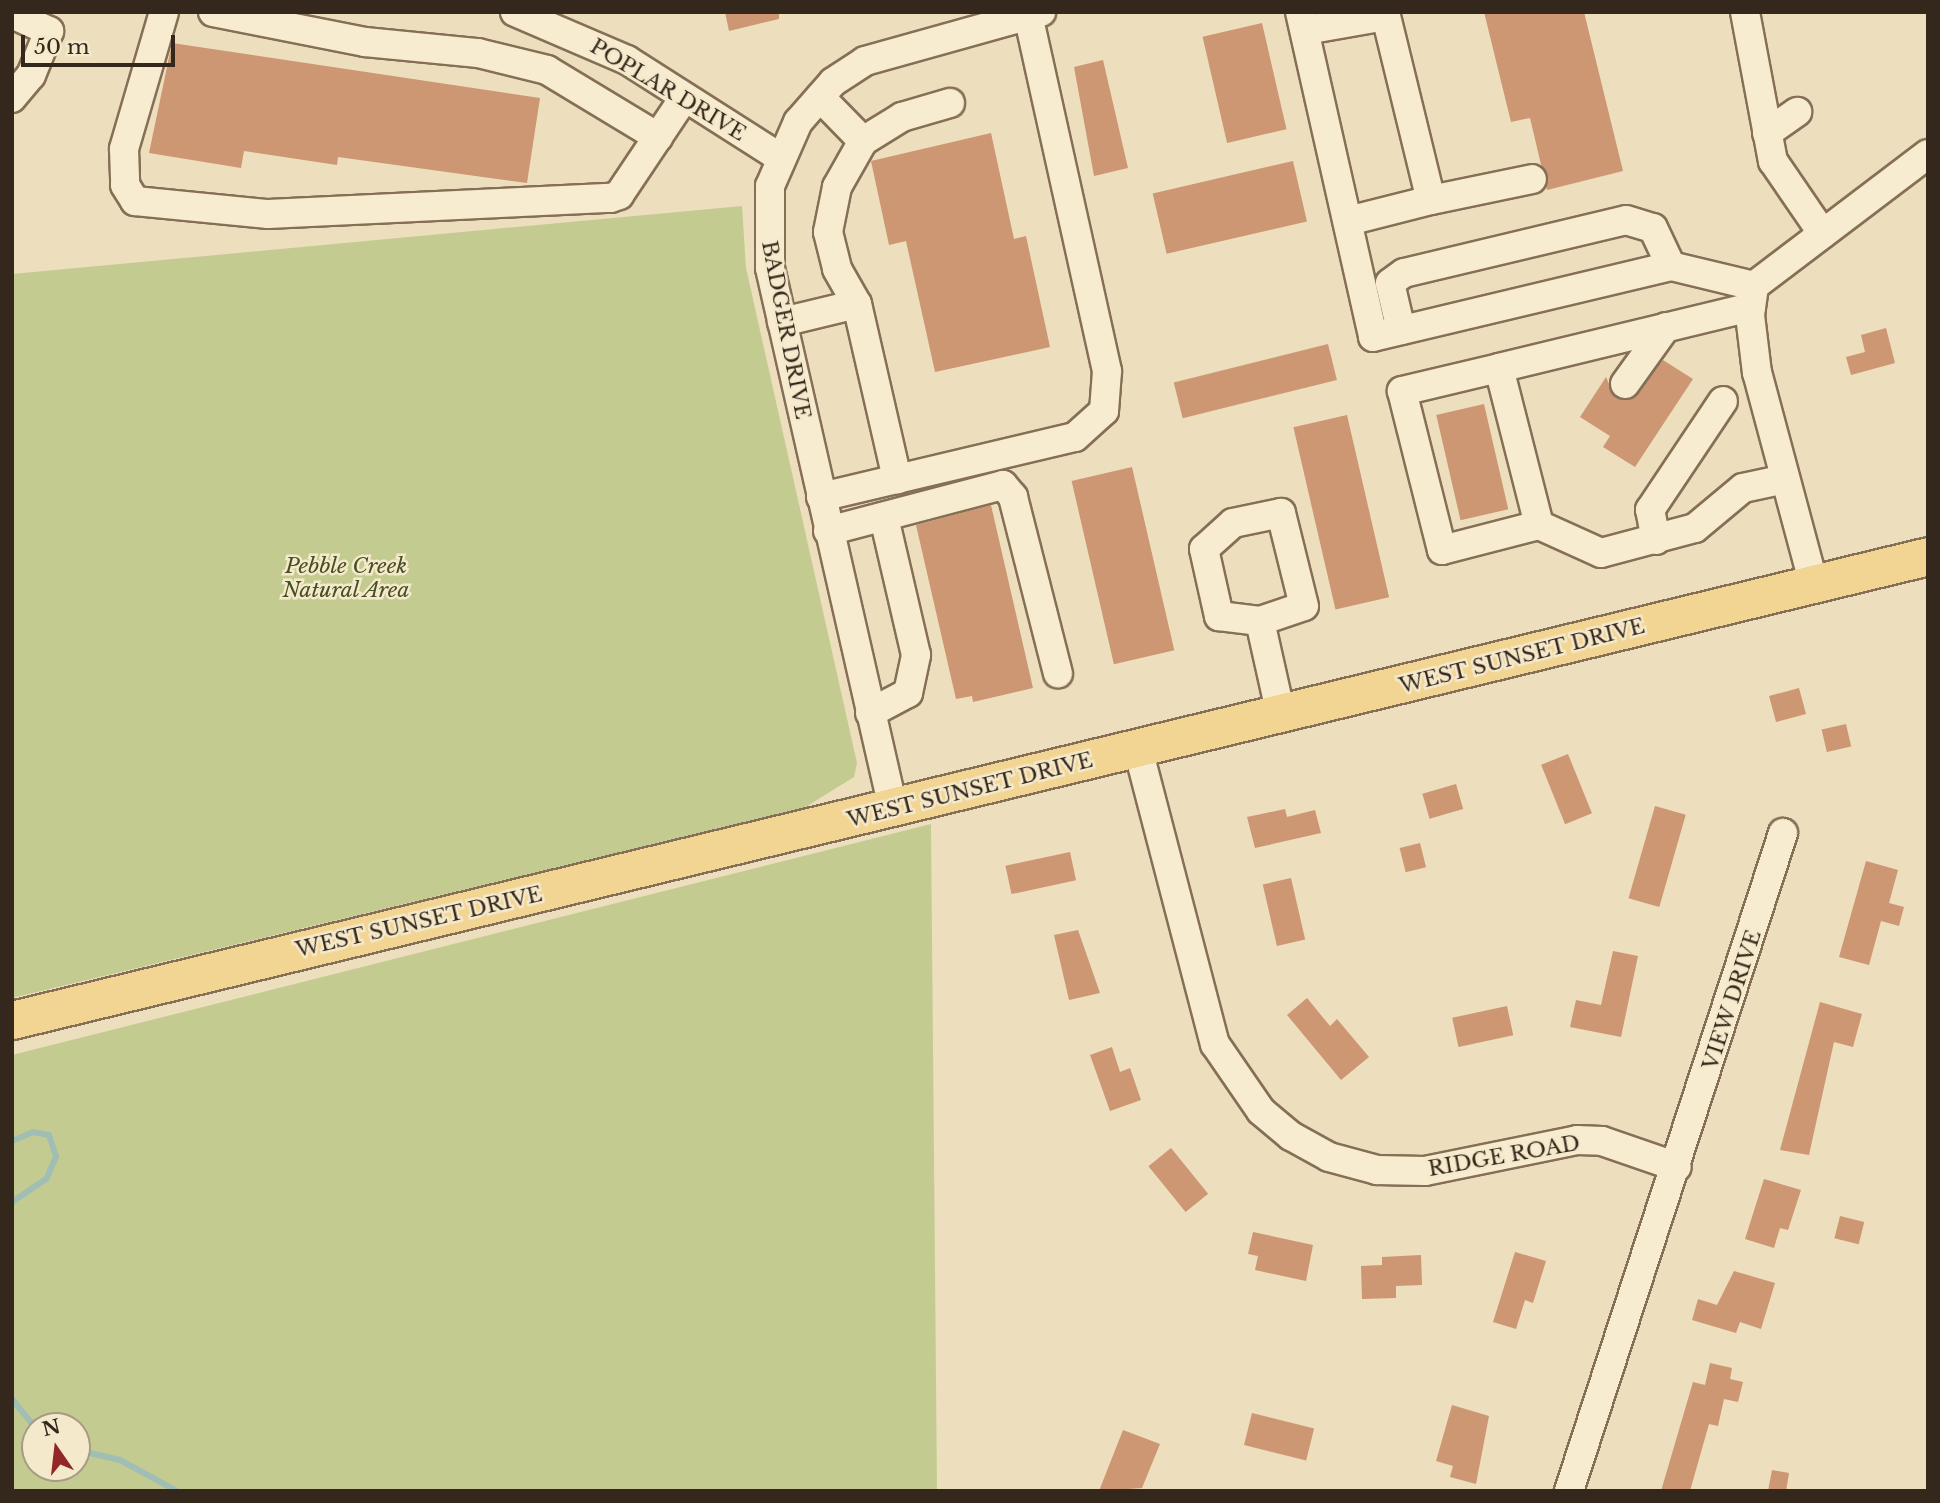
<!DOCTYPE html>
<html>
<head>
<meta charset="utf-8">
<style>
  body { margin:0 }
  #map { position:relative; width:1940px; height:1503px; overflow:hidden; background:#eddebd; font-family:"Libre Baskerville",serif }
  div>[style] { position:absolute }
  .green>* { inset:0; background:#c4cb91 }
  .stream>* { height:6px; margin:-3px; padding:0 3px; transform-origin:3px; border-radius:3px; background:#a1beb5 }
  .building>* { inset:0; background:#cc9772; transform-origin:0 0 }
  .roads { filter:drop-shadow(2px 0 #856f56) drop-shadow(-2px 0 #856f56) drop-shadow(0 2px #856f56) drop-shadow(0 -2px #856f56) }
  .minor>* { height:28px; margin:-14px; padding:0 14px; transform-origin:14px; border-radius:14px; background:#f8ecd0 }
  .major>* { height:37px; margin:-18.5px; padding:0 18.5px; transform-origin:18.5px; border-radius:18.5px; background:#f2d493 }
  span { translate:-50% -50%; white-space:nowrap; text-align:center; line-height:1.15; -webkit-text-stroke:5px #f5e9cc; paint-order:stroke }
  .street-label { font-size:21px; color:#34271b }
  .park-label { font-size:21px; color:#455022; font-style:italic }
  .frame { position:absolute; inset:0; border:14px solid #34271b; pointer-events:none }
  .north { position:absolute; left:21px; top:1412px; width:70px; height:70px; box-sizing:border-box; background:#f5e9cc; border:2px solid #a89b85; border-radius:50%; rotate:346deg; font-size:19px; font-weight:700; line-height:28px; text-align:center; color:#34271b }
  .north::after { content:''; display:block; margin:auto; width:24px; height:32px; background:#932728; clip-path:polygon(50% 0,100% 100%,50% 72%,0 100%) }
  .scale { position:absolute; left:21px; top:35px; width:154px; height:32px; box-sizing:border-box; border:4px solid #34271b; border-top:0; padding-left:9px; font-size:21px; line-height:24px; white-space:nowrap; color:#34271b; -webkit-text-stroke:5px #f5e9cc; paint-order:stroke }
</style>
</head>
<body>
<div id="map">
  <div class="green">
    <i style="clip-path:polygon(742px 206px,746px 268px,857px 763px,854px 777px,804px 808px,12px 998px,12px 274px)"></i>
    <i style="clip-path:polygon(evenodd,931px 824px,937px 1491px,12px 1491px,12px 1055px,931px 824px,35px 1426px,77px 1426px,77px 1468px,35px 1468px,35px 1426px)"></i>
  </div>
  <div class="stream">
    <i style="left:12px;top:1141px;width:23px;rotate:-23deg"></i>
    <i style="left:33px;top:1132px;width:16px;rotate:11deg"></i>
    <i style="left:49px;top:1135px;width:23px;rotate:72deg"></i>
    <i style="left:56px;top:1157px;width:24px;rotate:114deg"></i>
    <i style="left:46px;top:1179px;width:41px;rotate:145.9deg"></i>
    <i style="left:12px;top:1399px;width:36px;rotate:51deg"></i>
    <i style="left:77px;top:1450px;width:44px;rotate:13.1deg"></i>
    <i style="left:120px;top:1460px;width:65px;rotate:28.5deg"></i>
  </div>
  <div class="building">
    <i style="clip-path:polygon(725px 12px,779px 12px,779px 19px,729px 31px)"></i>
    <i style="clip-path:polygon(1484px 12px,1584px 12px,1623px 171px,1547px 190px,1530px 118px,1511px 122px)"></i>
    <i style="left:1262px;top:23px;width:109px;height:61px;rotate:77deg"></i>
    <i style="clip-path:polygon(172px 43px,540px 98px,527px 183px,338px 157px,337px 165px,244px 151px,241px 168px,149px 153px)"></i>
    <i style="clip-path:polygon(1103px 60px,1128px 168px,1094px 176px,1074px 67px)"></i>
    <i style="clip-path:polygon(991px 133px,1014px 239px,1026px 236px,1050px 347px,935px 372px,906px 241px,889px 245px,871px 161px)"></i>
    <i style="left:1293px;top:161px;width:62px;height:144px;rotate:77deg"></i>
    <i style="clip-path:polygon(1886px 328px,1895px 363px,1851px 375px,1846px 357px,1865px 352px,1861px 335px)"></i>
    <i style="left:1328px;top:344px;width:37px;height:159px;rotate:76deg"></i>
    <i style="clip-path:polygon(1663px 360px,1693px 379px,1635px 467px,1603px 447px,1610px 436px,1580px 417px,1606px 377px,1615px 397px,1631px 399px)"></i>
    <i style="left:1484px;top:404px;width:108px;height:49px;rotate:77deg"></i>
    <i style="left:1347px;top:415px;width:187px;height:55px;rotate:77deg"></i>
    <i style="left:1132px;top:467px;width:188px;height:62px;rotate:77deg"></i>
    <i style="clip-path:polygon(991px 505px,1033px 688px,973px 702px,972px 696px,956px 699px,916px 525px)"></i>
    <i style="left:1799px;top:688px;width:27px;height:31px;rotate:75deg"></i>
    <i style="left:1846px;top:724px;width:23px;height:25px;rotate:77deg"></i>
    <i style="left:1568px;top:754px;width:64px;height:29px;rotate:68deg"></i>
    <i style="left:1456px;top:784px;width:26px;height:35px;rotate:74deg"></i>
    <i style="left:1655px;top:806px;width:32px;height:96px;rotate:16deg"></i>
    <i style="clip-path:polygon(1285px 809px,1287px 817px,1315px 810px,1321px 833px,1255px 848px,1247px 817px)"></i>
    <i style="left:1420px;top:843px;width:25px;height:21px;rotate:76deg"></i>
    <i style="left:1070px;top:852px;width:29px;height:66px;rotate:78deg"></i>
    <i style="clip-path:polygon(1866px 861px,1898px 870px,1889px 903px,1904px 907px,1899px 926px,1881px 921px,1869px 965px,1839px 957px)"></i>
    <i style="left:1291px;top:878px;width:63px;height:29px;rotate:77deg"></i>
    <i style="clip-path:polygon(1078px 930px,1100px 993px,1069px 1000px,1054px 935px)"></i>
    <i style="clip-path:polygon(1613px 951px,1638px 956px,1621px 1037px,1570px 1027px,1576px 1000px,1601px 1005px)"></i>
    <i style="clip-path:polygon(1307px 998px,1330px 1026px,1337px 1019px,1369px 1057px,1341px 1080px,1287px 1015px)"></i>
    <i style="clip-path:polygon(1820px 1002px,1862px 1014px,1853px 1047px,1834px 1042px,1809px 1155px,1780px 1150px)"></i>
    <i style="left:1507px;top:1006px;width:30px;height:56px;rotate:78deg"></i>
    <i style="clip-path:polygon(1112px 1047px,1120px 1072px,1130px 1068px,1141px 1100px,1110px 1111px,1090px 1055px)"></i>
    <i style="left:1171px;top:1148px;width:59px;height:29px;rotate:51deg"></i>
    <i style="clip-path:polygon(1764px 1179px,1801px 1190px,1788px 1230px,1780px 1228px,1774px 1248px,1745px 1239px)"></i>
    <i style="left:1840px;top:1216px;width:25px;height:23px;rotate:14deg"></i>
    <i style="clip-path:polygon(1253px 1232px,1313px 1245px,1306px 1281px,1255px 1270px,1258px 1256px,1248px 1254px)"></i>
    <i style="clip-path:polygon(1515px 1252px,1546px 1261px,1533px 1303px,1525px 1300px,1516px 1329px,1493px 1322px)"></i>
    <i style="clip-path:polygon(1421px 1255px,1422px 1285px,1396px 1286px,1396px 1298px,1362px 1299px,1361px 1266px,1382px 1265px,1382px 1257px)"></i>
    <i style="clip-path:polygon(1734px 1271px,1775px 1283px,1761px 1329px,1740px 1322px,1736px 1333px,1692px 1320px,1698px 1299px,1717px 1305px)"></i>
    <i style="clip-path:polygon(1710px 1363px,1732px 1368px,1730px 1379px,1743px 1382px,1738px 1402px,1724px 1399px,1718px 1426px,1709px 1424px,1690px 1491px,1661px 1491px,1693px 1382px,1705px 1385px)"></i>
    <i style="clip-path:polygon(1452px 1405px,1489px 1416px,1476px 1484px,1450px 1477px,1453px 1466px,1436px 1461px)"></i>
    <i style="left:1252px;top:1413px;width:64px;height:33px;rotate:14deg"></i>
    <i style="clip-path:polygon(1123px 1430px,1160px 1444px,1142px 1488px,1099px 1491px)"></i>
    <i style="clip-path:polygon(1772px 1470px,1789px 1473px,1786px 1491px,1768px 1491px)"></i>
  </div>
  <div class="roads">
    <div class="minor">
      <i style="left:164px;top:12px;width:143px;rotate:106.3deg"></i>
      <i style="left:124px;top:149px;width:36px;rotate:88deg"></i>
      <i style="left:125px;top:185px;width:19px;rotate:58deg"></i>
      <i style="left:135px;top:201px;width:134px;rotate:5.6deg"></i>
      <i style="left:268px;top:214px;width:343px;rotate:-2.7deg"></i>
      <i style="left:611px;top:198px;width:9px;rotate:-21deg"></i>
      <i style="left:619px;top:195px;width:117px;rotate:-56.2deg"></i>
      <i style="left:213px;top:12px;width:155px;rotate:11.2deg"></i>
      <i style="left:365px;top:42px;width:114px;rotate:5.6deg"></i>
      <i style="left:478px;top:53px;width:71px;rotate:13.8deg"></i>
      <i style="left:547px;top:70px;width:130px;rotate:31.1deg"></i>
      <i style="left:515px;top:12px;width:122px;rotate:23.2deg"></i>
      <i style="left:627px;top:60px;width:180px;rotate:32.5deg"></i>
      <i style="left:1300px;top:12px;width:333px;rotate:77.3deg"></i>
      <i style="left:1373px;top:337px;width:306px;rotate:-13.4deg"></i>
      <i style="left:1671px;top:266px;width:85px;rotate:13.5deg"></i>
      <i style="left:1745px;top:12px;width:152px;rotate:79.4deg"></i>
      <i style="left:1773px;top:161px;width:88px;rotate:55.6deg"></i>
      <i style="left:12px;top:14px;width:41px;rotate:24.7deg"></i>
      <i style="left:49px;top:31px;width:48px;rotate:112.2deg"></i>
      <i style="left:31px;top:75px;width:30px;rotate:130deg"></i>
      <i style="left:1306px;top:30px;width:81px;rotate:-9.9deg"></i>
      <i style="left:1386px;top:16px;width:189px;rotate:76.3deg"></i>
      <i style="left:1431px;top:200px;width:86px;rotate:165.8deg"></i>
      <i style="left:820px;top:97px;width:62px;rotate:45.7deg"></i>
      <i style="left:863px;top:141px;width:53px;rotate:119.5deg"></i>
      <i style="left:837px;top:187px;width:46px;rotate:101.3deg"></i>
      <i style="left:828px;top:232px;width:38px;rotate:76deg"></i>
      <i style="left:837px;top:269px;width:40px;rotate:60.3deg"></i>
      <i style="left:857px;top:304px;width:180px;rotate:77.1deg"></i>
      <i style="left:1767px;top:133px;width:37px;rotate:-35deg"></i>
      <i style="left:863px;top:141px;width:46px;rotate:-31.6deg"></i>
      <i style="left:902px;top:117px;width:50px;rotate:-16.3deg"></i>
      <i style="left:1431px;top:200px;width:103px;rotate:-11.7deg"></i>
      <i style="left:1751px;top:307px;width:259px;rotate:166.4deg"></i>
      <i style="left:1499px;top:368px;width:162px;rotate:75.7deg"></i>
      <i style="left:1539px;top:525px;width:68px;rotate:24.3deg"></i>
      <i style="left:1601px;top:553px;width:97px;rotate:-14.9deg"></i>
      <i style="left:1695px;top:528px;width:62px;rotate:-39.8deg"></i>
      <i style="left:1743px;top:488px;width:43px;rotate:-12.1deg"></i>
      <i style="left:782px;top:322px;width:77px;rotate:-13.5deg"></i>
      <i style="left:1401px;top:330px;width:48px;rotate:-103.2deg"></i>
      <i style="left:1390px;top:283px;width:17px;rotate:-36deg"></i>
      <i style="left:1404px;top:273px;width:228px;rotate:-13.4deg"></i>
      <i style="left:1626px;top:220px;width:28px;rotate:17deg"></i>
      <i style="left:1653px;top:228px;width:42px;rotate:64.7deg"></i>
      <i style="left:1499px;top:368px;width:100px;rotate:166.7deg"></i>
      <i style="left:1402px;top:391px;width:164px;rotate:75.9deg"></i>
      <i style="left:1442px;top:550px;width:100px;rotate:-14.5deg"></i>
      <i style="left:1625px;top:384px;width:70px;rotate:-54.3deg"></i>
      <i style="left:821px;top:497px;width:261px;rotate:-13.3deg"></i>
      <i style="left:1075px;top:437px;width:39px;rotate:-42deg"></i>
      <i style="left:1104px;top:411px;width:40px;rotate:-85.7deg"></i>
      <i style="left:1107px;top:371px;width:365px;rotate:-102.5deg"></i>
      <i style="left:828px;top:531px;width:181px;rotate:-14.7deg"></i>
      <i style="left:1003px;top:485px;width:16px;rotate:50deg"></i>
      <i style="left:1013px;top:497px;width:182px;rotate:75.7deg"></i>
      <i style="left:1656px;top:540px;width:31px;rotate:-101deg"></i>
      <i style="left:1650px;top:510px;width:131px;rotate:-56.2deg"></i>
      <i style="left:1814px;top:585px;width:220px;rotate:-105deg"></i>
      <i style="left:1757px;top:373px;width:58px;rotate:-96.9deg"></i>
      <i style="left:1750px;top:315px;width:29px;rotate:-82deg"></i>
      <i style="left:1754px;top:286px;width:218px;rotate:-37.2deg"></i>
      <i style="left:1260px;top:621px;width:46px;rotate:-18.8deg"></i>
      <i style="left:1304px;top:606px;width:96px;rotate:-103.9deg"></i>
      <i style="left:1281px;top:513px;width:49px;rotate:168.2deg"></i>
      <i style="left:1233px;top:523px;width:39px;rotate:138deg"></i>
      <i style="left:1204px;top:549px;width:69px;rotate:77.4deg"></i>
      <i style="left:1219px;top:616px;width:41px;rotate:7deg"></i>
      <i style="left:1260px;top:621px;width:96px;rotate:77.4deg"></i>
      <i style="left:870px;top:713px;width:43px;rotate:-27.8deg"></i>
      <i style="left:908px;top:693px;width:39px;rotate:-78deg"></i>
      <i style="left:916px;top:655px;width:142px;rotate:-103.1deg"></i>
      <i style="left:1138px;top:749px;width:305px;rotate:75.4deg"></i>
      <i style="left:1215px;top:1044px;width:81px;rotate:55.5deg"></i>
      <i style="left:1261px;top:1111px;width:39px;rotate:40deg"></i>
      <i style="left:1291px;top:1136px;width:43px;rotate:28.9deg"></i>
      <i style="left:1329px;top:1157px;width:50px;rotate:15.2deg"></i>
      <i style="left:1377px;top:1170px;width:48px;rotate:1.2deg"></i>
      <i style="left:1425px;top:1171px;width:155px;rotate:-11.5deg"></i>
      <i style="left:1577px;top:1140px;width:25px;rotate:2deg"></i>
      <i style="left:1602px;top:1141px;width:79px;rotate:19.1deg"></i>
      <i style="left:893px;top:808px;width:554px;rotate:-102.83deg"></i>
      <i style="left:770px;top:268px;width:82px;rotate:-90deg"></i>
      <i style="left:770px;top:186px;width:70px;rotate:-66.4deg"></i>
      <i style="left:798px;top:122px;width:53px;rotate:-48.8deg"></i>
      <i style="left:833px;top:82px;width:38px;rotate:-33deg"></i>
      <i style="left:865px;top:61px;width:183px;rotate:-15.6deg"></i>
      <i style="left:1569px;top:1491px;width:692px;rotate:-71.98deg"></i>
    </div>
    <div class="major">
      <i style="left:12px;top:1020px;width:1971px;rotate:-13.61deg"></i>
    </div>
  </div>
  <div class="street-label">
    <span style="left:668px;top:90px;rotate:31deg">POPLAR DRIVE</span>
    <span style="left:786px;top:330px;rotate:79deg">BADGER DRIVE</span>
    <span style="left:1522px;top:656px;rotate:-14deg">WEST SUNSET DRIVE</span>
    <span style="left:970px;top:790px;rotate:-14deg">WEST SUNSET DRIVE</span>
    <span style="left:419px;top:922px;rotate:-13deg">WEST SUNSET DRIVE</span>
    <span style="left:1732px;top:1000px;rotate:-72deg">VIEW DRIVE</span>
    <span style="left:1504px;top:1156px;rotate:-10deg">RIDGE ROAD</span>
  </div>
  <div class="park-label">
    <span style="left:346px;top:578px">Pebble Creek<br>Natural Area</span>
  </div>
  <div class="frame"></div>
  <div class="north">N</div>
  <div class="scale">50 m</div>
</div>
</body>
</html>
